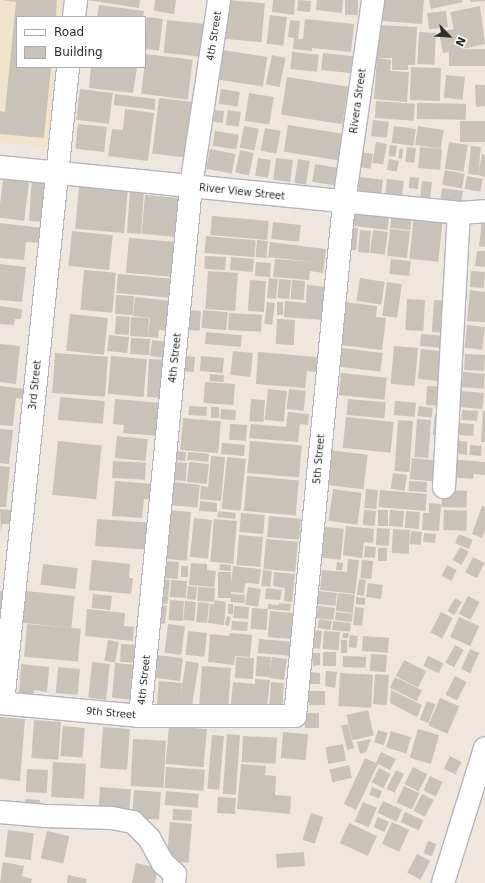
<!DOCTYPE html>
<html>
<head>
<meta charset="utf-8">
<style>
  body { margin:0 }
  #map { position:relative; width:485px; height:883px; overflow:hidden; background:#efe7de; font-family:"DejaVu Sans",sans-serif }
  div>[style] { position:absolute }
  .education>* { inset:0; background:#f2e4cc }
  .building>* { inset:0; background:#c8c2b9; transform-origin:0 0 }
  .roads { filter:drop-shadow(1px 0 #b2b5c1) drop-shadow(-1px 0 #b2b5c1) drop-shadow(0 1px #b2b5c1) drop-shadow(0 -1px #b2b5c1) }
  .minor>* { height:22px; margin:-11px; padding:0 11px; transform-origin:11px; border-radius:11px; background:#fff }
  span { translate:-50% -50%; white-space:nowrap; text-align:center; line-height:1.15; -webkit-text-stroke:4px #fff; paint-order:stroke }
  .street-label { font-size:10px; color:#2d2d2d }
  .legend { position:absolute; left:16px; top:16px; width:130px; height:52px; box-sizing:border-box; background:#fff; border:1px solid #ababab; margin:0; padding:5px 7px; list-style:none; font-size:12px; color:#2d2d2d }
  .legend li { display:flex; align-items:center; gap:8px; height:20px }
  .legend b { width:20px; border:1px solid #ababab }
  .north { position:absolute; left:429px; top:16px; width:40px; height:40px; -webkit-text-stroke:3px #fff; paint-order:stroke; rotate:115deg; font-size:11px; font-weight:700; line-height:16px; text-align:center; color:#2d2d2d }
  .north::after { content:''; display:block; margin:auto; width:14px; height:18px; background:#2d2d2d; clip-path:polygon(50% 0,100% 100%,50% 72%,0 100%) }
</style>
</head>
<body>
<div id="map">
  <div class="education">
    <i style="clip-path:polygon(0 0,63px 0,61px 17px,17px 17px,17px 67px,56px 67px,48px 147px,0 142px)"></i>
  </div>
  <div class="building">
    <i style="clip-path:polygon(2px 0,57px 0,56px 17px,17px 17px,17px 67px,51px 67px,44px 138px,0 134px,0 111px,5px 112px,16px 2px)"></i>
    <i style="clip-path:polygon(88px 0,140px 0,139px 8px)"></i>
    <i style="clip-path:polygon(155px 0,176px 0,174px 14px,154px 11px)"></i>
    <i style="left:227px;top:0;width:38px;height:39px;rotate:5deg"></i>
    <i style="clip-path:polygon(273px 0,295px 0,294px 15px,272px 12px)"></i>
    <i style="left:298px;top:0;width:13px;height:11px;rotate:4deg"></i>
    <i style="clip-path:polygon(317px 0,343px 0,342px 13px,316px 10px)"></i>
    <i style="left:345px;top:0;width:13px;height:15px"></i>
    <i style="clip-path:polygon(383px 0,424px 0,422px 24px,382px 21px)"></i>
    <i style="clip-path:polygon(429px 0,462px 0,463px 2px,431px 9px)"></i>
    <i style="clip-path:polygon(470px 0,485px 0,485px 1px,470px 2px)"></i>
    <i style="clip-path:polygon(99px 5px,144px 11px,143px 17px,97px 17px)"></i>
    <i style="clip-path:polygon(480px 6px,485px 44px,443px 53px,439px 32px,454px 29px,450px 12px)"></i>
    <i style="left:446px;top:11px;width:16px;height:19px;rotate:83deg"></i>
    <i style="left:270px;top:15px;width:17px;height:29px;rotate:7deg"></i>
    <i style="left:147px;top:17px;width:16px;height:32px;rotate:7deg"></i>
    <i style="clip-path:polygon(305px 19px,354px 24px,351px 52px,312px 48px,312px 51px,293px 49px,294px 38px,288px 37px,290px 20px,300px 21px,298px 39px,303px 39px)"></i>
    <i style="left:167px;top:20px;width:39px;height:33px;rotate:6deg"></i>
    <i style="clip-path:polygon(379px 25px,417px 27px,415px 65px,408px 65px,408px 70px,392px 70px,392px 58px,377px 58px)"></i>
    <i style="left:419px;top:32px;width:17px;height:32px;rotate:3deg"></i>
    <i style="left:485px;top:49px;width:17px;height:36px;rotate:90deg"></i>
    <i style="left:223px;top:50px;width:45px;height:30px;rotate:9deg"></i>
    <i style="left:292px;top:52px;width:27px;height:17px;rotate:6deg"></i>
    <i style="left:323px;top:53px;width:31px;height:17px;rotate:6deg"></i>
    <i style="left:146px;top:54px;width:47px;height:40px;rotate:7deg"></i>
    <i style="left:272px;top:55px;width:14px;height:30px;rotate:12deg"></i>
    <i style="clip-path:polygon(377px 58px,391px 60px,390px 71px,409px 72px,407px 102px,374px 99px)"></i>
    <i style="clip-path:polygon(91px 67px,137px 67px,133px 93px,89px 88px)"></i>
    <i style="left:411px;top:67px;width:30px;height:33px;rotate:2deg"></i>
    <i style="left:446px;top:75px;width:19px;height:23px;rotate:6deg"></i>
    <i style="left:287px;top:77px;width:62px;height:38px;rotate:9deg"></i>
    <i style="clip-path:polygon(475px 85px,485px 85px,485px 106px,476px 107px)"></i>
    <i style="left:80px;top:89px;width:33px;height:31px;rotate:7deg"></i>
    <i style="left:221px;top:89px;width:19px;height:15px;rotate:9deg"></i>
    <i style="left:249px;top:93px;width:25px;height:28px;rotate:9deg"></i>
    <i style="left:115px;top:94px;width:41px;height:11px;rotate:7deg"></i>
    <i style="left:159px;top:98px;width:33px;height:56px;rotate:7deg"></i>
    <i style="left:376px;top:101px;width:39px;height:17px;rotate:4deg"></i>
    <i style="left:417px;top:103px;width:49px;height:16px;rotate:1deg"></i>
    <i style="clip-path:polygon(125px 109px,154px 113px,148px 161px,108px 156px,112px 129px,123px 130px)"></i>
    <i style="left:215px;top:110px;width:9px;height:12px;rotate:6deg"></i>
    <i style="left:228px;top:110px;width:13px;height:15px;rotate:9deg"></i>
    <i style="left:373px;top:120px;width:16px;height:16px;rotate:7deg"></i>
    <i style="left:460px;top:121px;width:25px;height:21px"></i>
    <i style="left:78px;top:124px;width:29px;height:25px;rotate:6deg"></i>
    <i style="left:288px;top:125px;width:56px;height:27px;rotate:9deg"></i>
    <i style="left:244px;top:126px;width:15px;height:22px;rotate:11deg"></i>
    <i style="left:394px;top:126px;width:22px;height:17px;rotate:8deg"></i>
    <i style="left:418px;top:126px;width:26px;height:19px;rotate:9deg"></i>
    <i style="left:265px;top:128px;width:16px;height:23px;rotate:11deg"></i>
    <i style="left:215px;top:131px;width:24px;height:15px;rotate:9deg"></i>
    <i style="left:376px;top:142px;width:11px;height:21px;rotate:10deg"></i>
    <i style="left:449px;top:142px;width:19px;height:27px;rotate:9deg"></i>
    <i style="left:390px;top:145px;width:7px;height:11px;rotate:8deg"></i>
    <i style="left:471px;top:146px;width:10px;height:28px;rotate:6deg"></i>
    <i style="left:407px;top:147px;width:9px;height:15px;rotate:6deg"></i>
    <i style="left:420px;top:147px;width:22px;height:21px;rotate:5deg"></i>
    <i style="clip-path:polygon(400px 148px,403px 149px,402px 159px,398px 158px)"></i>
    <i style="left:210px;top:149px;width:26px;height:20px;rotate:11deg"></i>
    <i style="left:240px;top:150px;width:14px;height:23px;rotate:12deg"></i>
    <i style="left:360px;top:152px;width:13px;height:15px;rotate:9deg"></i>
    <i style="clip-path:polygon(482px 154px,485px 155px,485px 177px,478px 175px)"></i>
    <i style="left:258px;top:158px;width:13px;height:18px;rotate:9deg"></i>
    <i style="left:276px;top:158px;width:17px;height:22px;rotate:7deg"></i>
    <i style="left:298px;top:159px;width:12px;height:24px;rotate:9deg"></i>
    <i style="left:389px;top:159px;width:10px;height:11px;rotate:11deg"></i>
    <i style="left:315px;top:164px;width:25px;height:18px;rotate:9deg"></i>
    <i style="left:445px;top:170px;width:20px;height:15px;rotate:11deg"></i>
    <i style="left:4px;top:172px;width:26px;height:46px;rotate:7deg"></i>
    <i style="left:467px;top:176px;width:16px;height:13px;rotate:11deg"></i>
    <i style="left:360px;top:177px;width:23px;height:18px;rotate:7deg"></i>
    <i style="left:410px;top:177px;width:9px;height:11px;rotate:6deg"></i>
    <i style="left:32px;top:178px;width:13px;height:43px;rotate:4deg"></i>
    <i style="left:387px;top:179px;width:17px;height:18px;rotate:7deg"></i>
    <i style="left:422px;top:181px;width:10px;height:19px;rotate:6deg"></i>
    <i style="left:79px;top:186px;width:49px;height:43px;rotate:5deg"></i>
    <i style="left:442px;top:188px;width:21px;height:11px;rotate:8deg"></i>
    <i style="left:130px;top:190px;width:14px;height:43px;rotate:4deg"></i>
    <i style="left:145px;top:195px;width:35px;height:39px;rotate:5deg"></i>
    <i style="left:355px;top:207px;width:35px;height:19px;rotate:7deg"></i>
    <i style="left:392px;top:211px;width:20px;height:17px;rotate:6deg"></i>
    <i style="left:414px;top:215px;width:29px;height:44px;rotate:6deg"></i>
    <i style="left:212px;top:216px;width:57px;height:19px;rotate:5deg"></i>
    <i style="clip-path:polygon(482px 220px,485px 220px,485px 247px,479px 246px)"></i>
    <i style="left:273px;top:222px;width:28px;height:17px;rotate:6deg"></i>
    <i style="clip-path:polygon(0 223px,43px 228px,41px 243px,26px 242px,24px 260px,0 258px)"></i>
    <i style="clip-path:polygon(350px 227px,358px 228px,356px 250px,347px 250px)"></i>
    <i style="left:390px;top:229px;width:20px;height:27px;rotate:6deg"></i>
    <i style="left:360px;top:230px;width:11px;height:22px;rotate:5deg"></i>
    <i style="left:373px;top:230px;width:15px;height:23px;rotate:8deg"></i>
    <i style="left:72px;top:231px;width:41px;height:35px;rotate:6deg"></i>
    <i style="left:206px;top:236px;width:50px;height:17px;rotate:5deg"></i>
    <i style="left:129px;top:238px;width:47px;height:35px;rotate:5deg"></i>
    <i style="left:257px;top:240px;width:11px;height:17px;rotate:5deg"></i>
    <i style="clip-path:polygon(270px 242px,326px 249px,323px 273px,310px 271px,309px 280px,273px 277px,275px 259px,314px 262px,268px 257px)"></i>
    <i style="clip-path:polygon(477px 251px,485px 251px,485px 267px,475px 266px)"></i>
    <i style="left:205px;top:256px;width:21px;height:13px;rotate:3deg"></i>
    <i style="left:231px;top:257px;width:23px;height:13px;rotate:5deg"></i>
    <i style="left:391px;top:259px;width:20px;height:15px;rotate:6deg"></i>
    <i style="left:256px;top:262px;width:15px;height:14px;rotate:4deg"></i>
    <i style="clip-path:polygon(0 264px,26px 267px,22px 302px,0 300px)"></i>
    <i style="left:84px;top:270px;width:32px;height:40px;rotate:5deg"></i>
    <i style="left:208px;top:271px;width:30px;height:38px;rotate:4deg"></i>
    <i style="left:471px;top:271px;width:14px;height:16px;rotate:4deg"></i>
    <i style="left:118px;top:274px;width:55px;height:19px;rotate:5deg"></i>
    <i style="left:269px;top:278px;width:9px;height:20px;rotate:6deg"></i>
    <i style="left:360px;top:278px;width:25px;height:23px;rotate:9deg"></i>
    <i style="left:279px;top:279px;width:12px;height:19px;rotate:5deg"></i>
    <i style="left:250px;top:280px;width:16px;height:31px;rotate:4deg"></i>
    <i style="left:292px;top:280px;width:13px;height:19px;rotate:4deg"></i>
    <i style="left:387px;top:282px;width:15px;height:34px;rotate:8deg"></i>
    <i style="clip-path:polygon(307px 285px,326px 287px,323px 320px,284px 317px,285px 301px,306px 303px)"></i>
    <i style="clip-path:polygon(470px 290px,485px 292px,485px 322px,467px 321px)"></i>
    <i style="left:116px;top:295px;width:18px;height:19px;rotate:3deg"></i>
    <i style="clip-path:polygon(135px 297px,172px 301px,169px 331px,159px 330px,158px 338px,148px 337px,150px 318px,133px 316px)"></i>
    <i style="left:407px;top:299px;width:18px;height:31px;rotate:3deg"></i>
    <i style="left:434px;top:300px;width:16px;height:32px;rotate:4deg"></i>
    <i style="left:267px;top:302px;width:8px;height:22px;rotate:7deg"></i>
    <i style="left:277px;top:302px;width:6px;height:13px"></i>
    <i style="clip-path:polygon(345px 302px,377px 306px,376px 317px,386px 318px,382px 350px,340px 345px)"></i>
    <i style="clip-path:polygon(0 306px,22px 309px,21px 319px,15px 319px,14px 325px,0 324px)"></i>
    <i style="left:188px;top:310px;width:13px;height:20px;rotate:4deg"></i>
    <i style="left:203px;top:310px;width:25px;height:18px;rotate:5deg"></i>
    <i style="left:229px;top:313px;width:33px;height:17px;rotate:3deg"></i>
    <i style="left:70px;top:314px;width:38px;height:37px;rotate:6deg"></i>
    <i style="left:116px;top:316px;width:14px;height:18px;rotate:4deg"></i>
    <i style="left:131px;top:317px;width:18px;height:19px;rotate:3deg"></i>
    <i style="left:277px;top:319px;width:18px;height:25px;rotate:3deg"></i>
    <i style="left:467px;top:325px;width:18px;height:23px;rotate:6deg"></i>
    <i style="left:206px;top:332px;width:36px;height:12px;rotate:5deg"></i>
    <i style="left:421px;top:334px;width:24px;height:12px;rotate:5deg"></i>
    <i style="left:109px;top:335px;width:20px;height:16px;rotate:6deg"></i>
    <i style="left:131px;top:338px;width:19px;height:16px;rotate:3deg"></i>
    <i style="left:152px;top:340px;width:17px;height:16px;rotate:7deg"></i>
    <i style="clip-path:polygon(0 344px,20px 346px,16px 384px,0 382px)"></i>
    <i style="left:394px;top:346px;width:24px;height:38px;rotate:5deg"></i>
    <i style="left:342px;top:348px;width:41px;height:19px;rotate:7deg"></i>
    <i style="left:421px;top:349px;width:28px;height:30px;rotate:6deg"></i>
    <i style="left:233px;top:351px;width:20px;height:24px;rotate:6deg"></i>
    <i style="clip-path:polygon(258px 352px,317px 357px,316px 372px,307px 371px,305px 388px,256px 384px)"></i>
    <i style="left:55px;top:353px;width:53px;height:40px;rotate:4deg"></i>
    <i style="left:465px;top:354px;width:20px;height:16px;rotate:3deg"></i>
    <i style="left:111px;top:356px;width:36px;height:38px;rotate:5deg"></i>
    <i style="left:184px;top:356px;width:11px;height:15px;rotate:5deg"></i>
    <i style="left:201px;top:356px;width:23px;height:15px;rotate:5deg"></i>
    <i style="left:149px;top:359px;width:18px;height:38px;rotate:3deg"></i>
    <i style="left:463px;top:372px;width:22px;height:15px;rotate:5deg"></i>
    <i style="left:341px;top:373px;width:46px;height:22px;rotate:6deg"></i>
    <i style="left:210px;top:374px;width:14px;height:7px;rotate:4deg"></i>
    <i style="left:205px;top:382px;width:30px;height:21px;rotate:4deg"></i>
    <i style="clip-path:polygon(0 386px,25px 389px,24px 399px,16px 398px,13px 426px,0 425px)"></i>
    <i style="left:427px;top:386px;width:19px;height:19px;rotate:3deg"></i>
    <i style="left:268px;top:389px;width:19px;height:31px;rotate:6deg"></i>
    <i style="left:289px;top:389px;width:17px;height:20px;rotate:7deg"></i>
    <i style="left:461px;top:391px;width:23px;height:16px;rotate:5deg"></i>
    <i style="left:60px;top:397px;width:45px;height:23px;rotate:5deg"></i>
    <i style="clip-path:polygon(115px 399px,161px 403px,158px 436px,123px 433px,124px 425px,113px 424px)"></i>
    <i style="left:251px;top:399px;width:14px;height:22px;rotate:4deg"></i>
    <i style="left:348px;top:399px;width:38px;height:16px;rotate:5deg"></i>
    <i style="left:395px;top:401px;width:21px;height:14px;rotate:5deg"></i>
    <i style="left:189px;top:406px;width:18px;height:9px;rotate:3deg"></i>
    <i style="left:419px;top:406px;width:14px;height:10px;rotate:8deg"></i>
    <i style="left:211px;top:407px;width:8px;height:11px"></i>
    <i style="left:221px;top:409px;width:15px;height:10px;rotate:4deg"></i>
    <i style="left:462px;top:410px;width:16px;height:10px;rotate:4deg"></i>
    <i style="clip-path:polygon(483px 411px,485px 411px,485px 442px,481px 442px)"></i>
    <i style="clip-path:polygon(288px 412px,309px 414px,308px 425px,300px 424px,298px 442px,249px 438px,251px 424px,286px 427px)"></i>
    <i style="left:435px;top:414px;width:9px;height:21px;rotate:6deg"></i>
    <i style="left:346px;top:417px;width:48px;height:31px;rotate:6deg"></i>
    <i style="left:183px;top:418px;width:38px;height:32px;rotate:5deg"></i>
    <i style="left:417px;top:419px;width:14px;height:38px;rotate:4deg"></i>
    <i style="left:398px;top:420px;width:15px;height:51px;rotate:4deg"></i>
    <i style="left:457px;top:423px;width:17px;height:12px;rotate:3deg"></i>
    <i style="left:230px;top:424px;width:17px;height:16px;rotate:3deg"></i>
    <i style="clip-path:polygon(0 429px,13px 430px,9px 464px,0 463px)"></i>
    <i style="left:117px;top:436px;width:31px;height:22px;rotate:6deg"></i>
    <i style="clip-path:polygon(454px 440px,467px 442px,467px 455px,452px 453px)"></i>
    <i style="left:58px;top:441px;width:44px;height:54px;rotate:6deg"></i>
    <i style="left:250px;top:441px;width:52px;height:32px;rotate:5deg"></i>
    <i style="left:222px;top:443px;width:23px;height:11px;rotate:5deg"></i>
    <i style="left:470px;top:445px;width:12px;height:10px;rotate:5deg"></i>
    <i style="left:330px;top:450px;width:38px;height:35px;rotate:7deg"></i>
    <i style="left:174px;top:451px;width:12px;height:9px;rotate:5deg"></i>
    <i style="left:188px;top:452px;width:21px;height:8px;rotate:5deg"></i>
    <i style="clip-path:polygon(211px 456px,225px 457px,221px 501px,200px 499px,201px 486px,208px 487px)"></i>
    <i style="left:227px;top:457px;width:19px;height:52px;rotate:6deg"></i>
    <i style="left:412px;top:458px;width:29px;height:21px;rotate:6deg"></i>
    <i style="clip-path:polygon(451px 459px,485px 462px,485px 475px,474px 474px,473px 479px,450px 477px)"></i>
    <i style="left:113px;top:461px;width:33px;height:17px;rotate:3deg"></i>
    <i style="left:171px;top:462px;width:16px;height:18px;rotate:4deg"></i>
    <i style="left:189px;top:462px;width:20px;height:20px;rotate:6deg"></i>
    <i style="clip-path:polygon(0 466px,10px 467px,6px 507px,0 507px)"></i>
    <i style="left:393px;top:473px;width:14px;height:16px;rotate:8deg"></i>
    <i style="left:247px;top:476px;width:52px;height:35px;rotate:5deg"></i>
    <i style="clip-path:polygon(115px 481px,154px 484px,153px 500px,144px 499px,142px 518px,112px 516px)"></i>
    <i style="left:409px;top:481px;width:18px;height:10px;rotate:3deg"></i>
    <i style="left:172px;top:482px;width:28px;height:23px;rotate:6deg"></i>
    <i style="left:333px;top:489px;width:29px;height:32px;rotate:8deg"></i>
    <i style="left:366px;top:489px;width:12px;height:19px;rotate:5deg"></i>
    <i style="left:380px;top:490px;width:47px;height:17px;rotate:5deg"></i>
    <i style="left:442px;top:490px;width:25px;height:17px;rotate:2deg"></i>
    <i style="clip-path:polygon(200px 501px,217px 503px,217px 512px,199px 511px)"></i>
    <i style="clip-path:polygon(429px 503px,441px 504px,439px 531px,422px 530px,423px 513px,429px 513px)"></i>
    <i style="clip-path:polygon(482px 506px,485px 507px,485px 530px,482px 538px,472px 534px)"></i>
    <i style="clip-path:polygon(0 509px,13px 510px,11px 524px,2px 524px,1px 534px)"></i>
    <i style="left:169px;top:510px;width:22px;height:49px;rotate:5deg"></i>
    <i style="left:364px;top:510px;width:12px;height:15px;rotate:5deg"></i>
    <i style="left:378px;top:510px;width:10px;height:16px"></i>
    <i style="left:390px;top:510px;width:14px;height:16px;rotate:4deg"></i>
    <i style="left:444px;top:510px;width:23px;height:20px;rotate:2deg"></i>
    <i style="left:218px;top:511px;width:18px;height:6px;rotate:6deg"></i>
    <i style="left:406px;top:511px;width:14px;height:17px;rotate:4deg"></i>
    <i style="left:241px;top:513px;width:24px;height:19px;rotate:5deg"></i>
    <i style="left:269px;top:516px;width:32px;height:21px;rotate:5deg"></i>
    <i style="left:194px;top:518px;width:18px;height:39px;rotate:6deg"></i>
    <i style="left:97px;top:519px;width:51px;height:27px;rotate:4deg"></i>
    <i style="left:214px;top:519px;width:23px;height:43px;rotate:5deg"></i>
    <i style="left:317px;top:526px;width:27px;height:31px;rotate:6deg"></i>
    <i style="clip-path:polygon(346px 526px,374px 529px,373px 543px,364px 542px,362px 558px,343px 555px)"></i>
    <i style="left:377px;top:528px;width:13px;height:17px;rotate:4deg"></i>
    <i style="left:393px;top:529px;width:17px;height:24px;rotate:3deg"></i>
    <i style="left:411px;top:531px;width:11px;height:13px;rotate:5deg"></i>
    <i style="left:424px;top:533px;width:12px;height:9px;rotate:5deg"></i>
    <i style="left:459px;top:534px;width:15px;height:10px;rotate:23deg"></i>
    <i style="left:239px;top:535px;width:24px;height:30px;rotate:5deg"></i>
    <i style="left:266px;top:539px;width:32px;height:30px;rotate:5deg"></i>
    <i style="left:365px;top:546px;width:11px;height:11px;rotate:5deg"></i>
    <i style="left:460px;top:547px;width:10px;height:15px;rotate:29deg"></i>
    <i style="left:378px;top:548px;width:9px;height:13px"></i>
    <i style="left:473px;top:557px;width:13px;height:17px;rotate:27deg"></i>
    <i style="clip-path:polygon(348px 559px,359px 560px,355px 594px,320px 590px,322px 570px,347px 572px)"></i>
    <i style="clip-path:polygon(92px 560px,130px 564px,129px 578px,133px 578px,131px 594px,89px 590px)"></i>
    <i style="left:362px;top:560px;width:11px;height:18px;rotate:5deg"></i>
    <i style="left:164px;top:561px;width:15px;height:17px;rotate:4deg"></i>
    <i style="clip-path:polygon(337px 562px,343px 563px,342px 570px,336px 570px)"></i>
    <i style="clip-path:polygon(191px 563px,207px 564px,207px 570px,216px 571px,214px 587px,189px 585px)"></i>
    <i style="left:43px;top:564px;width:35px;height:21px;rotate:7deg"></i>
    <i style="left:220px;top:564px;width:11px;height:6px;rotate:5deg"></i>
    <i style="left:447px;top:565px;width:11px;height:12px;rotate:27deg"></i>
    <i style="left:181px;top:566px;width:7px;height:11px"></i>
    <i style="clip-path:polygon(233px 566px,261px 569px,259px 584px,245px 583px,244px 593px,230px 592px)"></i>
    <i style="left:263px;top:570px;width:9px;height:16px;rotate:6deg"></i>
    <i style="left:218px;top:572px;width:13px;height:26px"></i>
    <i style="clip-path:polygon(274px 572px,295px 574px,292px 602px,284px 601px,285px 588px,273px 586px)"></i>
    <i style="left:160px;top:579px;width:10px;height:24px;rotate:6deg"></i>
    <i style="left:359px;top:579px;width:7px;height:16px;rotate:8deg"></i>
    <i style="left:171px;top:580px;width:16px;height:17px;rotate:4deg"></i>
    <i style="left:368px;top:583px;width:15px;height:14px;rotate:8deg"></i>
    <i style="left:188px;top:586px;width:9px;height:13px;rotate:6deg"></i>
    <i style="left:198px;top:587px;width:17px;height:14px;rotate:3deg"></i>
    <i style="left:248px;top:587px;width:13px;height:18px;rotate:9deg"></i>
    <i style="clip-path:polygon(266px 588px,282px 590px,280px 600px,265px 599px)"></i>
    <i style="clip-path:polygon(0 591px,3px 591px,1px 611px,0 611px)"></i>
    <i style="left:26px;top:591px;width:49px;height:32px;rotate:6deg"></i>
    <i style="left:319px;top:591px;width:18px;height:13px;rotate:6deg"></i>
    <i style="left:338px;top:593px;width:17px;height:18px;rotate:7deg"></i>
    <i style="left:93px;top:594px;width:19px;height:14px;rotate:6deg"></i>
    <i style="left:231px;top:594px;width:14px;height:8px;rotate:4deg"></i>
    <i style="left:468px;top:596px;width:13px;height:20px;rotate:27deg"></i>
    <i style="clip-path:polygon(356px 597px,365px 598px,365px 605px,356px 604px)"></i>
    <i style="left:455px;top:598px;width:8px;height:15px;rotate:30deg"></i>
    <i style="left:170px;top:600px;width:14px;height:20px;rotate:4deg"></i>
    <i style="clip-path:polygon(215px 600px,226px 602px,224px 625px,208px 623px,210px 604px,214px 604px)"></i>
    <i style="left:185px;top:601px;width:11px;height:19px;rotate:5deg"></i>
    <i style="left:198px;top:602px;width:11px;height:20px;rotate:5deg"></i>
    <i style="clip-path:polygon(279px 603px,291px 604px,290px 611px,268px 609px,268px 604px,279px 605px)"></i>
    <i style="left:228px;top:604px;width:5px;height:10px"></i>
    <i style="left:158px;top:605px;width:9px;height:18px;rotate:6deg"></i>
    <i style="left:234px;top:606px;width:15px;height:12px;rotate:4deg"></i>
    <i style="left:318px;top:606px;width:17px;height:12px;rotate:7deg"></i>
    <i style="left:355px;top:607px;width:9px;height:18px;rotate:6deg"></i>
    <i style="left:252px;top:608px;width:16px;height:21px;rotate:4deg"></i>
    <i style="clip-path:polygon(87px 609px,125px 613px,124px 626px,134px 627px,133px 641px,85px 636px)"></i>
    <i style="left:270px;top:611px;width:23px;height:26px;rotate:5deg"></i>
    <i style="left:336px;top:612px;width:17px;height:8px;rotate:7deg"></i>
    <i style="left:441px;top:612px;width:13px;height:23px;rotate:27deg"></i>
    <i style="left:227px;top:616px;width:4px;height:9px;rotate:14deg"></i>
    <i style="left:459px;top:617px;width:22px;height:22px;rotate:24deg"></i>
    <i style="left:319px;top:619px;width:13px;height:9px;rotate:9deg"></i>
    <i style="left:232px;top:621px;width:16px;height:9px;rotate:4deg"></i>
    <i style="left:333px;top:621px;width:18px;height:9px;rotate:6deg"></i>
    <i style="left:27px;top:624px;width:54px;height:33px;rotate:5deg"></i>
    <i style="left:168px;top:624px;width:17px;height:29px;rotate:7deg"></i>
    <i style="left:313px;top:630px;width:9px;height:18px;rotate:6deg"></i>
    <i style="left:188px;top:631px;width:19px;height:24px;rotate:6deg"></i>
    <i style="left:324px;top:631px;width:16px;height:18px;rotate:4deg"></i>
    <i style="clip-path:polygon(230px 633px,252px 635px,250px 657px,235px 656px,234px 665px,208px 662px,210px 634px,229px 636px)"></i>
    <i style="clip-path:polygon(343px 633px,349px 633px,348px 638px,342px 638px)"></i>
    <i style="left:350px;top:635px;width:8px;height:12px;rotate:7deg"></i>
    <i style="left:363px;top:636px;width:26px;height:15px;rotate:4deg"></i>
    <i style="left:259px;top:639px;width:32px;height:14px;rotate:5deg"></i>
    <i style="left:108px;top:640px;width:11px;height:21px;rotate:10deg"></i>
    <i style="left:341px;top:640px;width:6px;height:13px"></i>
    <i style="left:121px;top:644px;width:19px;height:18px;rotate:3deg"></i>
    <i style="left:455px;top:645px;width:10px;height:20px;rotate:29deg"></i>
    <i style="left:470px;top:649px;width:10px;height:22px;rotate:24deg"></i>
    <i style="left:323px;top:652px;width:13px;height:14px"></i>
    <i style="clip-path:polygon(312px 653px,320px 653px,320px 665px,313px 666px)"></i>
    <i style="left:371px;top:654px;width:16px;height:17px;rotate:4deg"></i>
    <i style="left:157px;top:655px;width:26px;height:23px;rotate:7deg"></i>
    <i style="left:257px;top:656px;width:14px;height:20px;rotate:4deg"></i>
    <i style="left:343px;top:656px;width:23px;height:11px;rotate:2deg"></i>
    <i style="left:428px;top:656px;width:17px;height:11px;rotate:25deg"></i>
    <i style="left:236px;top:657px;width:18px;height:21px;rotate:3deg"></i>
    <i style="left:272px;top:657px;width:15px;height:21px;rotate:8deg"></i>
    <i style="left:404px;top:660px;width:25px;height:18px;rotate:27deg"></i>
    <i style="left:186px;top:661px;width:13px;height:46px;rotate:9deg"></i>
    <i style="left:92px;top:662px;width:18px;height:36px;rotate:6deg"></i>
    <i style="left:115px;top:663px;width:22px;height:35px;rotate:5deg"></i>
    <i style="clip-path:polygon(21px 664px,49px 667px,47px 692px,34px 690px,33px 697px,19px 695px)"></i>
    <i style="left:202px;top:666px;width:29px;height:40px;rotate:4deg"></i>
    <i style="left:58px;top:667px;width:22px;height:26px;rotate:5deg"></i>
    <i style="clip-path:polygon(326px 671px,337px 672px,335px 688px,325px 686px)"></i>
    <i style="clip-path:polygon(310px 672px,320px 673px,320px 684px,309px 684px)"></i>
    <i style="left:340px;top:673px;width:33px;height:33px;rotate:3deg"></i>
    <i style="left:375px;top:674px;width:14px;height:30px;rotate:4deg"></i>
    <i style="left:455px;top:676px;width:13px;height:21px;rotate:27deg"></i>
    <i style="left:395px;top:677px;width:30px;height:12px;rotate:26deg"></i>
    <i style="clip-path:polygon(255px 679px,270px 680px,267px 707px,231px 704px,233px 682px,255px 684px)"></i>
    <i style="left:159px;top:681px;width:23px;height:25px;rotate:5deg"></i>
    <i style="left:271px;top:682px;width:13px;height:26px;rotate:4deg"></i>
    <i style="clip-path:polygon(391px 690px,422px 705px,417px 717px,390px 703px)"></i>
    <i style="left:309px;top:691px;width:16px;height:14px"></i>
    <i style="left:440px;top:698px;width:21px;height:30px;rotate:23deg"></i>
    <i style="left:427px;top:701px;width:9px;height:20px;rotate:21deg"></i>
    <i style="left:368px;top:710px;width:26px;height:22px;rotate:77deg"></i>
    <i style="left:305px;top:713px;width:14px;height:15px"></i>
    <i style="clip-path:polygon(0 717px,25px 719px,20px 781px,0 779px)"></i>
    <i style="left:34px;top:720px;width:27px;height:38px;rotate:4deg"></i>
    <i style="left:348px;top:724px;width:25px;height:7px;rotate:76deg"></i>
    <i style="left:63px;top:726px;width:22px;height:30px;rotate:5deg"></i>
    <i style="left:169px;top:726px;width:38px;height:38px;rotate:5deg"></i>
    <i style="left:103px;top:727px;width:27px;height:41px;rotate:4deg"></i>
    <i style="left:418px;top:729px;width:22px;height:30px;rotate:16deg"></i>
    <i style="left:378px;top:730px;width:10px;height:13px;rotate:17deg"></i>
    <i style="left:391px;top:731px;width:21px;height:17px;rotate:17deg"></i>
    <i style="left:283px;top:732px;width:25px;height:26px;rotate:5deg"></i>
    <i style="left:227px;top:734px;width:13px;height:60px;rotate:4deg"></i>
    <i style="left:212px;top:735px;width:12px;height:54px;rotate:5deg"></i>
    <i style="left:243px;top:736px;width:34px;height:26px;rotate:3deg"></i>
    <i style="left:133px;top:739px;width:33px;height:47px;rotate:3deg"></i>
    <i style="clip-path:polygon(371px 739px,366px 752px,360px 754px,357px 742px)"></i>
    <i style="left:343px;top:744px;width:17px;height:18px;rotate:80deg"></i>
    <i style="clip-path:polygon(381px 752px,396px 759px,390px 770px,378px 764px,356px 810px,344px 804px,365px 758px,376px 763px)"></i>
    <i style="left:450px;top:756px;width:13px;height:14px;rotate:27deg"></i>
    <i style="left:53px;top:762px;width:33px;height:35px;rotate:3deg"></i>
    <i style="clip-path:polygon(241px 764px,266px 766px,265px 775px,276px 776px,275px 795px,291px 796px,290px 814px,237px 809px)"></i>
    <i style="left:349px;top:765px;width:13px;height:20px;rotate:77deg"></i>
    <i style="left:166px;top:767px;width:39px;height:21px;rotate:4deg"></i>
    <i style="left:413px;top:767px;width:16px;height:19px;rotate:27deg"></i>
    <i style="left:379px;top:768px;width:13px;height:16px;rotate:27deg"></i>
    <i style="left:27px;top:769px;width:21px;height:23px;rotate:3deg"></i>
    <i style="left:396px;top:770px;width:9px;height:21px;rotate:27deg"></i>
    <i style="left:430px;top:776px;width:14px;height:16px;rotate:25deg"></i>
    <i style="left:404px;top:786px;width:17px;height:18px;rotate:25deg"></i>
    <i style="left:100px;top:787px;width:31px;height:21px;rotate:4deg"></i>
    <i style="left:372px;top:787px;width:11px;height:8px;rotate:22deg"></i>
    <i style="left:134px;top:790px;width:27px;height:28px;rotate:4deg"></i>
    <i style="left:166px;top:791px;width:33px;height:14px;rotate:5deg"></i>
    <i style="left:422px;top:794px;width:13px;height:19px;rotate:27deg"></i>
    <i style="left:218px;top:797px;width:18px;height:16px;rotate:3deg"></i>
    <i style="left:25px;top:799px;width:15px;height:14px;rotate:4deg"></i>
    <i style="left:383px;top:801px;width:21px;height:13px;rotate:25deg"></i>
    <i style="left:363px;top:802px;width:15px;height:21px;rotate:23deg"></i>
    <i style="left:173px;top:809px;width:19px;height:11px;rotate:3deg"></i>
    <i style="left:405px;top:812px;width:20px;height:11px;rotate:24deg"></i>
    <i style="left:311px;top:813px;width:13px;height:28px;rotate:18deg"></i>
    <i style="left:378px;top:817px;width:12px;height:11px;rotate:24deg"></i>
    <i style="left:170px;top:822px;width:22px;height:39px;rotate:5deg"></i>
    <i style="left:392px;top:822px;width:19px;height:24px;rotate:25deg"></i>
    <i style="left:349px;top:823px;width:31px;height:22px;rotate:25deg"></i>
    <i style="left:8px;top:830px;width:26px;height:27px;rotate:7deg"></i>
    <i style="left:47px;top:831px;width:23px;height:28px;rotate:13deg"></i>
    <i style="left:428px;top:841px;width:9px;height:13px;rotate:21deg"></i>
    <i style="left:304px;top:852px;width:14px;height:28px;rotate:86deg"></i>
    <i style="left:417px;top:854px;width:15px;height:21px;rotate:28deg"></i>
    <i style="clip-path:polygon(3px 862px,24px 866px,22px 876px,32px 879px,31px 883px,0 883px)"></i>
    <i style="clip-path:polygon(136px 863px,158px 868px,155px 883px,132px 883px)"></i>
    <i style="clip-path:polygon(68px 875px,87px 879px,86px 883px,67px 883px)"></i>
  </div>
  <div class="roads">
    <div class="minor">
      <i style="left:74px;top:17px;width:17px;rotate:-83deg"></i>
      <i style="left:0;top:167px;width:461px;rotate:5.7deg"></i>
      <i style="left:459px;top:213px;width:26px;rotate:-4deg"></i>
      <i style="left:444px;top:487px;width:274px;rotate:-86.9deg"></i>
      <i style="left:0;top:703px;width:141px;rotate:5.3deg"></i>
      <i style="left:140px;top:716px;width:155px"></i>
      <i style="left:295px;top:716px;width:516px;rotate:-84.55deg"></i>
      <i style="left:344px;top:202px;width:204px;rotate:-81.8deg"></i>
      <i style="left:3px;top:703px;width:639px;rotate:-84.16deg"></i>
      <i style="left:140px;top:716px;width:532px;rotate:-84.5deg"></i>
      <i style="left:191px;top:186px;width:188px;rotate:-81.4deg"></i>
      <i style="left:0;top:812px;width:45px;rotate:5.1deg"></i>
      <i style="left:45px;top:816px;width:67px;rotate:1.7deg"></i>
      <i style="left:112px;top:818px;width:21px;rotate:11deg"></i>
      <i style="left:133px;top:822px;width:23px;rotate:45deg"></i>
      <i style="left:149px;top:838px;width:29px;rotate:61deg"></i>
      <i style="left:163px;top:863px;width:16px;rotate:43deg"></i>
      <i style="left:175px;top:874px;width:9px;rotate:96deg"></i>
      <i style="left:443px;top:883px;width:141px;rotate:-72.7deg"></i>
    </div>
  </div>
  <div class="street-label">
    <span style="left:214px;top:36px;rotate:-81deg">4th Street</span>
    <span style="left:358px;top:101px;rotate:-82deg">Rivera Street</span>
    <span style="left:242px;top:192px;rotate:6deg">River View Street</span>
    <span style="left:175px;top:358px;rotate:-84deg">4th Street</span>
    <span style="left:35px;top:385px;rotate:-84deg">3rd Street</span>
    <span style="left:319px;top:459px;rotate:-85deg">5th Street</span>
    <span style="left:144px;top:680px;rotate:-84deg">4th Street</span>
    <span style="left:111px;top:713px;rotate:5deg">9th Street</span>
  </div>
  <ul class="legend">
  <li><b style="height:5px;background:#fff"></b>Road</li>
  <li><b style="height:11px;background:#c8c2b9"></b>Building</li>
  </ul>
  <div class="north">N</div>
</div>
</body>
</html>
